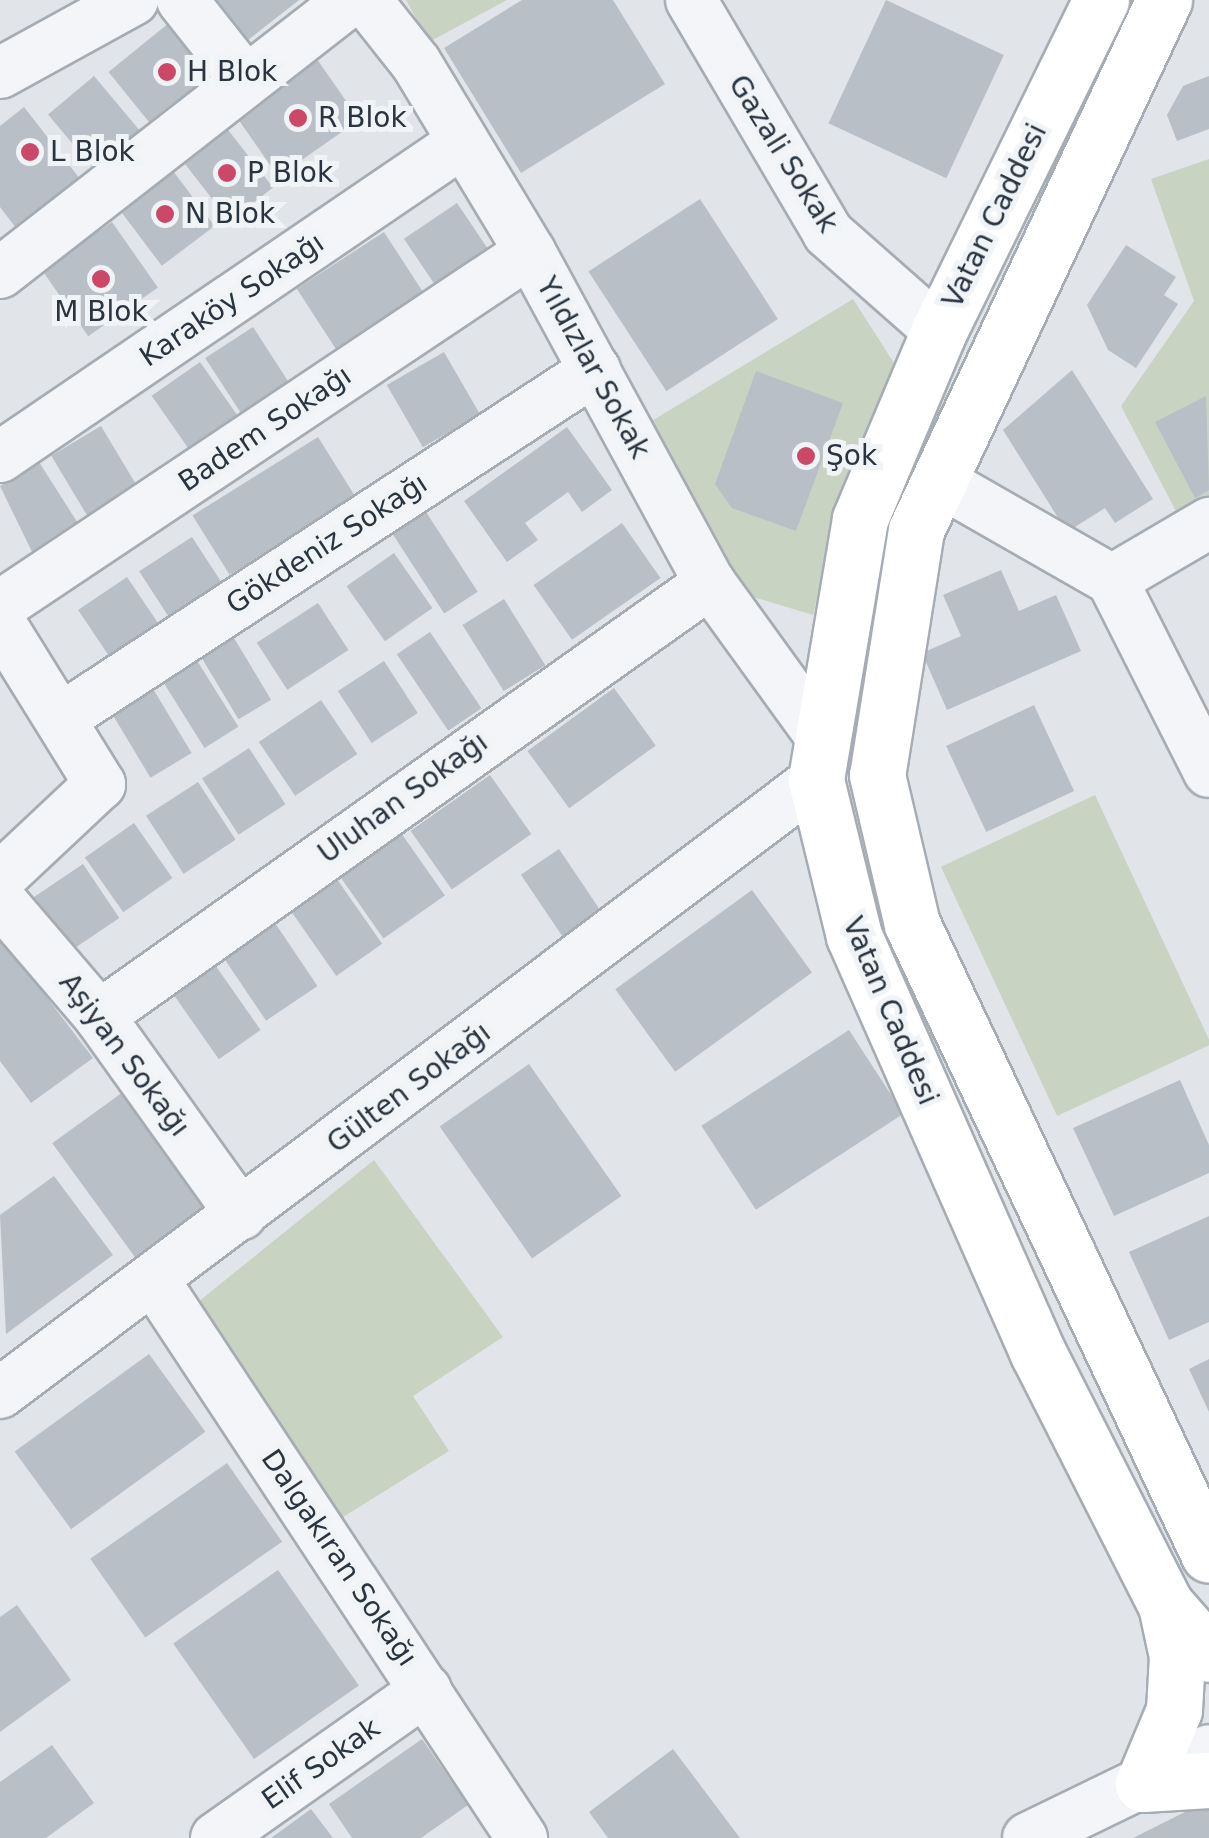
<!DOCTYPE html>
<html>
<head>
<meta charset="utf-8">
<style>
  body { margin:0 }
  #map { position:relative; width:1209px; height:1838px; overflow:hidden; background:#e1e5e9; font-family:"DejaVu Sans",sans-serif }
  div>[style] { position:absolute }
  .green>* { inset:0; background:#c8d3c2; transform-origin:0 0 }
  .building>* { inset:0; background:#b8bfc6; transform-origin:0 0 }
  .roads { filter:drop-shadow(2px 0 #a6acb3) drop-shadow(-2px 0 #a6acb3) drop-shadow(0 2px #a6acb3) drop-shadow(0 -2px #a6acb3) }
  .minor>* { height:50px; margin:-25px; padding:0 25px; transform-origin:25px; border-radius:25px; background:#f4f5f8 }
  .major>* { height:55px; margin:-27.5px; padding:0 27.5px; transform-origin:27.5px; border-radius:27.5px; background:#fff }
  .dots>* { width:28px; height:28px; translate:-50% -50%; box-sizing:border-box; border:5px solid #f0f4f7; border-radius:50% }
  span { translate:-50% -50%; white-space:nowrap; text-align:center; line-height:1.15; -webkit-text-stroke:10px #f0f4f7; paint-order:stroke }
  .poi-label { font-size:28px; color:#293441 }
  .left { translate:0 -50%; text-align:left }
  .street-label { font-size:28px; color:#293441 }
</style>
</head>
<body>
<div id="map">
  <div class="green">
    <i style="clip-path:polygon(406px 0,507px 0,429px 42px)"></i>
    <i style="clip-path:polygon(1209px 159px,1209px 497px,1178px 515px,1121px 406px,1194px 301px,1151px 179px)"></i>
    <i style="clip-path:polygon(853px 299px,901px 374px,838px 508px,813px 615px,737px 592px,650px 422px)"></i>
    <i style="left:1095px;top:795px;width:275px;height:170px;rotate:65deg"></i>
    <i style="clip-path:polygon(374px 1160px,503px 1337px,413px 1396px,449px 1451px,340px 1519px,198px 1302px)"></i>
  </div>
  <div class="building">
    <i style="clip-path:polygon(208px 0,299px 0,243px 44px)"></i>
    <i style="clip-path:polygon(522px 0,613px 0,665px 84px,521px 173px,444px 48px)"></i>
    <i style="left:886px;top:0;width:130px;height:136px;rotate:25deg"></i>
    <i style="left:180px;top:14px;width:75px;height:92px;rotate:51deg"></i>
    <i style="left:314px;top:55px;width:79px;height:99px;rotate:55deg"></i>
    <i style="left:94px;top:76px;width:75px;height:60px;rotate:50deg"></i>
    <i style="clip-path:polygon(1209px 76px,1209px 129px,1177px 141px,1167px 115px,1183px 86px)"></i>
    <i style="clip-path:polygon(24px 107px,80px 179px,16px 228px,0 207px,0 126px)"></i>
    <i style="left:225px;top:126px;width:78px;height:55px;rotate:52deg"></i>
    <i style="left:167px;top:163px;width:79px;height:66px;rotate:53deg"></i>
    <i style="left:700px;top:199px;width:143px;height:133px;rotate:57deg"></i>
    <i style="left:457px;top:203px;width:59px;height:64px;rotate:56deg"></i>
    <i style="left:112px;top:222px;width:80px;height:85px;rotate:55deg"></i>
    <i style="left:384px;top:232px;width:82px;height:104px;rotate:57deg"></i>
    <i style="clip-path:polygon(1126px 245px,1176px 277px,1164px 295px,1178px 304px,1136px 368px,1108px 350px,1087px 305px)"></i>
    <i style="left:253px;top:327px;width:72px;height:57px;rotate:57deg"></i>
    <i style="left:444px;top:352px;width:72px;height:66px;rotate:60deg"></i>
    <i style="left:200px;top:362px;width:73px;height:59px;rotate:55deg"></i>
    <i style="clip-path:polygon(1072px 370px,1153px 499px,1115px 523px,1105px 508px,1067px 532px,1003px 430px)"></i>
    <i style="clip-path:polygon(756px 371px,843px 403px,796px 531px,732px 508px,715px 484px)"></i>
    <i style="clip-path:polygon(1206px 396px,1209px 490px,1195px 498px,1155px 422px)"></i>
    <i style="left:101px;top:426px;width:70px;height:58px;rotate:59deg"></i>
    <i style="clip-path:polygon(567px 427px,612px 490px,582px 512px,568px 492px,525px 523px,538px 540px,507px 562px,464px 501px)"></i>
    <i style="left:318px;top:437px;width:70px;height:148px;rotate:58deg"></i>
    <i style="clip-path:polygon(39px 462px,81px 528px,35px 558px,0 486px)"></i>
    <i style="left:426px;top:512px;width:95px;height:40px;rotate:57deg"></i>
    <i style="left:622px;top:523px;width:67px;height:108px;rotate:55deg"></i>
    <i style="left:192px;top:537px;width:63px;height:63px;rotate:57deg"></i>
    <i style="left:394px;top:553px;width:67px;height:58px;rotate:55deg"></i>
    <i style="clip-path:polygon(1001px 570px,1019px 611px,1056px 595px,1081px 651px,947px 710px,922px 653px,961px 636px,943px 595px)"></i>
    <i style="left:127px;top:577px;width:65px;height:59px;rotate:56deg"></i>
    <i style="left:504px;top:599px;width:78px;height:49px;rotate:58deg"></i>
    <i style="left:318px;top:603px;width:56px;height:73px;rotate:57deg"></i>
    <i style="left:430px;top:632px;width:92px;height:40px;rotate:56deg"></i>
    <i style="left:234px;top:638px;width:72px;height:38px;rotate:59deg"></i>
    <i style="left:196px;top:659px;width:80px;height:40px;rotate:58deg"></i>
    <i style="left:384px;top:661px;width:62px;height:55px;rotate:57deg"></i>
    <i style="left:152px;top:687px;width:77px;height:48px;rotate:59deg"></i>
    <i style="left:614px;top:688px;width:71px;height:107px;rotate:54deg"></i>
    <i style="left:321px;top:700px;width:65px;height:75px;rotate:56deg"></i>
    <i style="left:1034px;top:705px;width:95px;height:97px;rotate:65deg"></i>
    <i style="left:249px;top:748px;width:67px;height:56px;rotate:57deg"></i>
    <i style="left:490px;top:775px;width:72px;height:97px;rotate:55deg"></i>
    <i style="left:198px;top:782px;width:69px;height:62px;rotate:57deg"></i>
    <i style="left:134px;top:823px;width:67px;height:60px;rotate:55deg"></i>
    <i style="left:399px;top:830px;width:80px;height:75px;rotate:55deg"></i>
    <i style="left:559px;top:849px;width:83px;height:46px;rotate:56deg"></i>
    <i style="left:83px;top:864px;width:65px;height:64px;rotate:56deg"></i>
    <i style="left:334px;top:875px;width:84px;height:56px;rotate:55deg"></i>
    <i style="left:752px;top:890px;width:102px;height:169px;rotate:54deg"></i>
    <i style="left:275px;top:923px;width:76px;height:62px;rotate:56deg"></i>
    <i style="clip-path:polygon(0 936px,93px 1058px,31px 1103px,0 1061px)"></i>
    <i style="left:213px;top:962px;width:83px;height:51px;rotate:55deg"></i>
    <i style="left:849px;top:1030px;width:100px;height:176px;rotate:57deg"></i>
    <i style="left:529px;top:1064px;width:161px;height:109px;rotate:55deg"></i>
    <i style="clip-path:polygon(1180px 1080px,1209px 1145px,1209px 1173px,1114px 1216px,1073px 1128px)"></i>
    <i style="left:134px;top:1084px;width:147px;height:101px;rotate:54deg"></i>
    <i style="clip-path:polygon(54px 1176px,113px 1255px,6px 1334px,0 1215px)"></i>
    <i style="clip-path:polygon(1209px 1216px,1209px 1322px,1169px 1340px,1129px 1252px)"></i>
    <i style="left:149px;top:1354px;width:96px;height:166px;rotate:54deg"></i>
    <i style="clip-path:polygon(1209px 1359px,1209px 1412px,1189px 1369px)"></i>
    <i style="left:227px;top:1463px;width:96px;height:167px;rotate:55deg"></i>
    <i style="left:278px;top:1570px;width:141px;height:128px;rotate:55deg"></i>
    <i style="clip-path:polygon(17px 1605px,71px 1680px,0 1732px,0 1617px)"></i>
    <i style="clip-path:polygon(422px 1739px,468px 1805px,421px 1838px,352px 1838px,329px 1804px)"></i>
    <i style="clip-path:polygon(52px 1745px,94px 1803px,46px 1838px,0 1838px,0 1782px)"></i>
    <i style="clip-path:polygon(673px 1749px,740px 1838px,608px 1838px,589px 1812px)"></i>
    <i style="clip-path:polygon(1209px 1800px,1209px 1838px,1133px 1838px)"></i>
    <i style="clip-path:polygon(311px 1809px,333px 1838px,271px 1838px)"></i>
  </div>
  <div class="roads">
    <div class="minor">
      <i style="left:182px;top:0;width:103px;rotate:51.7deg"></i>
      <i style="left:366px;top:0;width:80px;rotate:51.6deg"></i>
      <i style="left:416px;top:63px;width:221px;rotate:58.9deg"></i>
      <i style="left:530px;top:252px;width:377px;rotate:61.5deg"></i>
      <i style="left:710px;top:583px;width:188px;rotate:54.1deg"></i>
      <i style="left:691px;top:0;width:270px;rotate:59.5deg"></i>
      <i style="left:828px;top:233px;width:148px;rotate:41.4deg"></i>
      <i style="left:0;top:73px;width:152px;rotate:-28.8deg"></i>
      <i style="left:0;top:273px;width:445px;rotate:-37.9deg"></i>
      <i style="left:0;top:457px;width:560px;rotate:-34.23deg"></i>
      <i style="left:939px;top:481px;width:199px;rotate:29.8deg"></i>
      <i style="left:1112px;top:580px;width:113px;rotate:-30.4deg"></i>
      <i style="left:1112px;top:580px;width:215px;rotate:63.2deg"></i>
      <i style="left:0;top:606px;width:637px;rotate:-33.74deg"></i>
      <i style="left:0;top:623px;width:190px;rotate:58.2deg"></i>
      <i style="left:100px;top:784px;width:137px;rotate:136.8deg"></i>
      <i style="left:60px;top:719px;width:639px;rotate:-33.12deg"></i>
      <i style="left:0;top:900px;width:153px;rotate:49.5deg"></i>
      <i style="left:99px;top:1016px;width:244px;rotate:54.4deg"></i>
      <i style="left:99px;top:1016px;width:749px;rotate:-35.32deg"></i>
      <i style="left:153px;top:1279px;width:670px;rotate:56.57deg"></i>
      <i style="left:0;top:1393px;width:1021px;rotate:-36.91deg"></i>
      <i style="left:216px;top:1838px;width:257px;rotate:-35.2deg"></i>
      <i style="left:1028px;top:1838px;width:201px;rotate:-25.9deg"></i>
    </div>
    <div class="major">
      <i style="left:1101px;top:0;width:369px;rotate:116.1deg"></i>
      <i style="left:939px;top:331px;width:204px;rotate:112.8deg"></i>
      <i style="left:860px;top:519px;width:265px;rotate:99.6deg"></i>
      <i style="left:816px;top:780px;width:161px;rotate:76.3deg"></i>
      <i style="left:854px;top:936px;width:456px;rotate:66.2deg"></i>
      <i style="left:1038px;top:1353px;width:283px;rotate:63.1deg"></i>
      <i style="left:1166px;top:1605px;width:65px;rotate:48.7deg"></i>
      <i style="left:1164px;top:0;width:585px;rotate:115.08deg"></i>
      <i style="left:916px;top:530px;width:248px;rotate:99deg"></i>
      <i style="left:877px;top:775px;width:153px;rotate:76.8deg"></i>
      <i style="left:912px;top:924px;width:697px;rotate:64.79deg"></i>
      <i style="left:1166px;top:1605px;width:52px;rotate:77.8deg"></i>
      <i style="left:1177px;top:1656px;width:54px;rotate:93.2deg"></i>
      <i style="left:1174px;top:1710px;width:80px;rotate:112.7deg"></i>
      <i style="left:1143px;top:1784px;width:66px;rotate:-3.5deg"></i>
    </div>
  </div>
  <div class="dots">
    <i style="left:167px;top:72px;background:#cc4868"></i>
    <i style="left:298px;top:118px;background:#cc4868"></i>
    <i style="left:30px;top:152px;background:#cc4868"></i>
    <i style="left:227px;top:173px;background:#cc4868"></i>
    <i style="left:165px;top:214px;background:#cc4868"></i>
    <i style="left:101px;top:279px;background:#cc4868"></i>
    <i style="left:806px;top:456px;background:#cc4868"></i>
  </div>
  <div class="poi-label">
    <span class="left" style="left:187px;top:72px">H Blok</span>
    <span class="left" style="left:318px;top:118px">R Blok</span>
    <span class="left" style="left:50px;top:152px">L Blok</span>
    <span class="left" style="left:247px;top:173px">P Blok</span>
    <span class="left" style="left:185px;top:214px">N Blok</span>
    <span style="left:101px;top:312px">M Blok</span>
    <span class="left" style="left:826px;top:456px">Şok</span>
  </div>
  <div class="street-label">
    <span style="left:783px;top:154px;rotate:58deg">Gazali Sokak</span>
    <span style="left:995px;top:216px;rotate:-64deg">Vatan Caddesi</span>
    <span style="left:232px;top:300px;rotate:-34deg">Karaköy Sokağı</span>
    <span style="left:593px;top:368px;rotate:61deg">Yıldızlar Sokak</span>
    <span style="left:265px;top:429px;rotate:-34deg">Badem Sokağı</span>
    <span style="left:327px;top:544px;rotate:-33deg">Gökdeniz Sokağı</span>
    <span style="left:403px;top:798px;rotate:-36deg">Uluhan Sokağı</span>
    <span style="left:890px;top:1011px;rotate:67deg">Vatan Caddesi</span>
    <span style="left:124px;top:1055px;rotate:53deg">Aşiyan Sokağı</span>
    <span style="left:409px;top:1088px;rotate:-37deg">Gülten Sokağı</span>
    <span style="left:339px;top:1558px;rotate:56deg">Dalgakıran Sokağı</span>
    <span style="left:321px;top:1764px;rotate:-35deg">Elif Sokak</span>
  </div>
</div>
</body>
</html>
